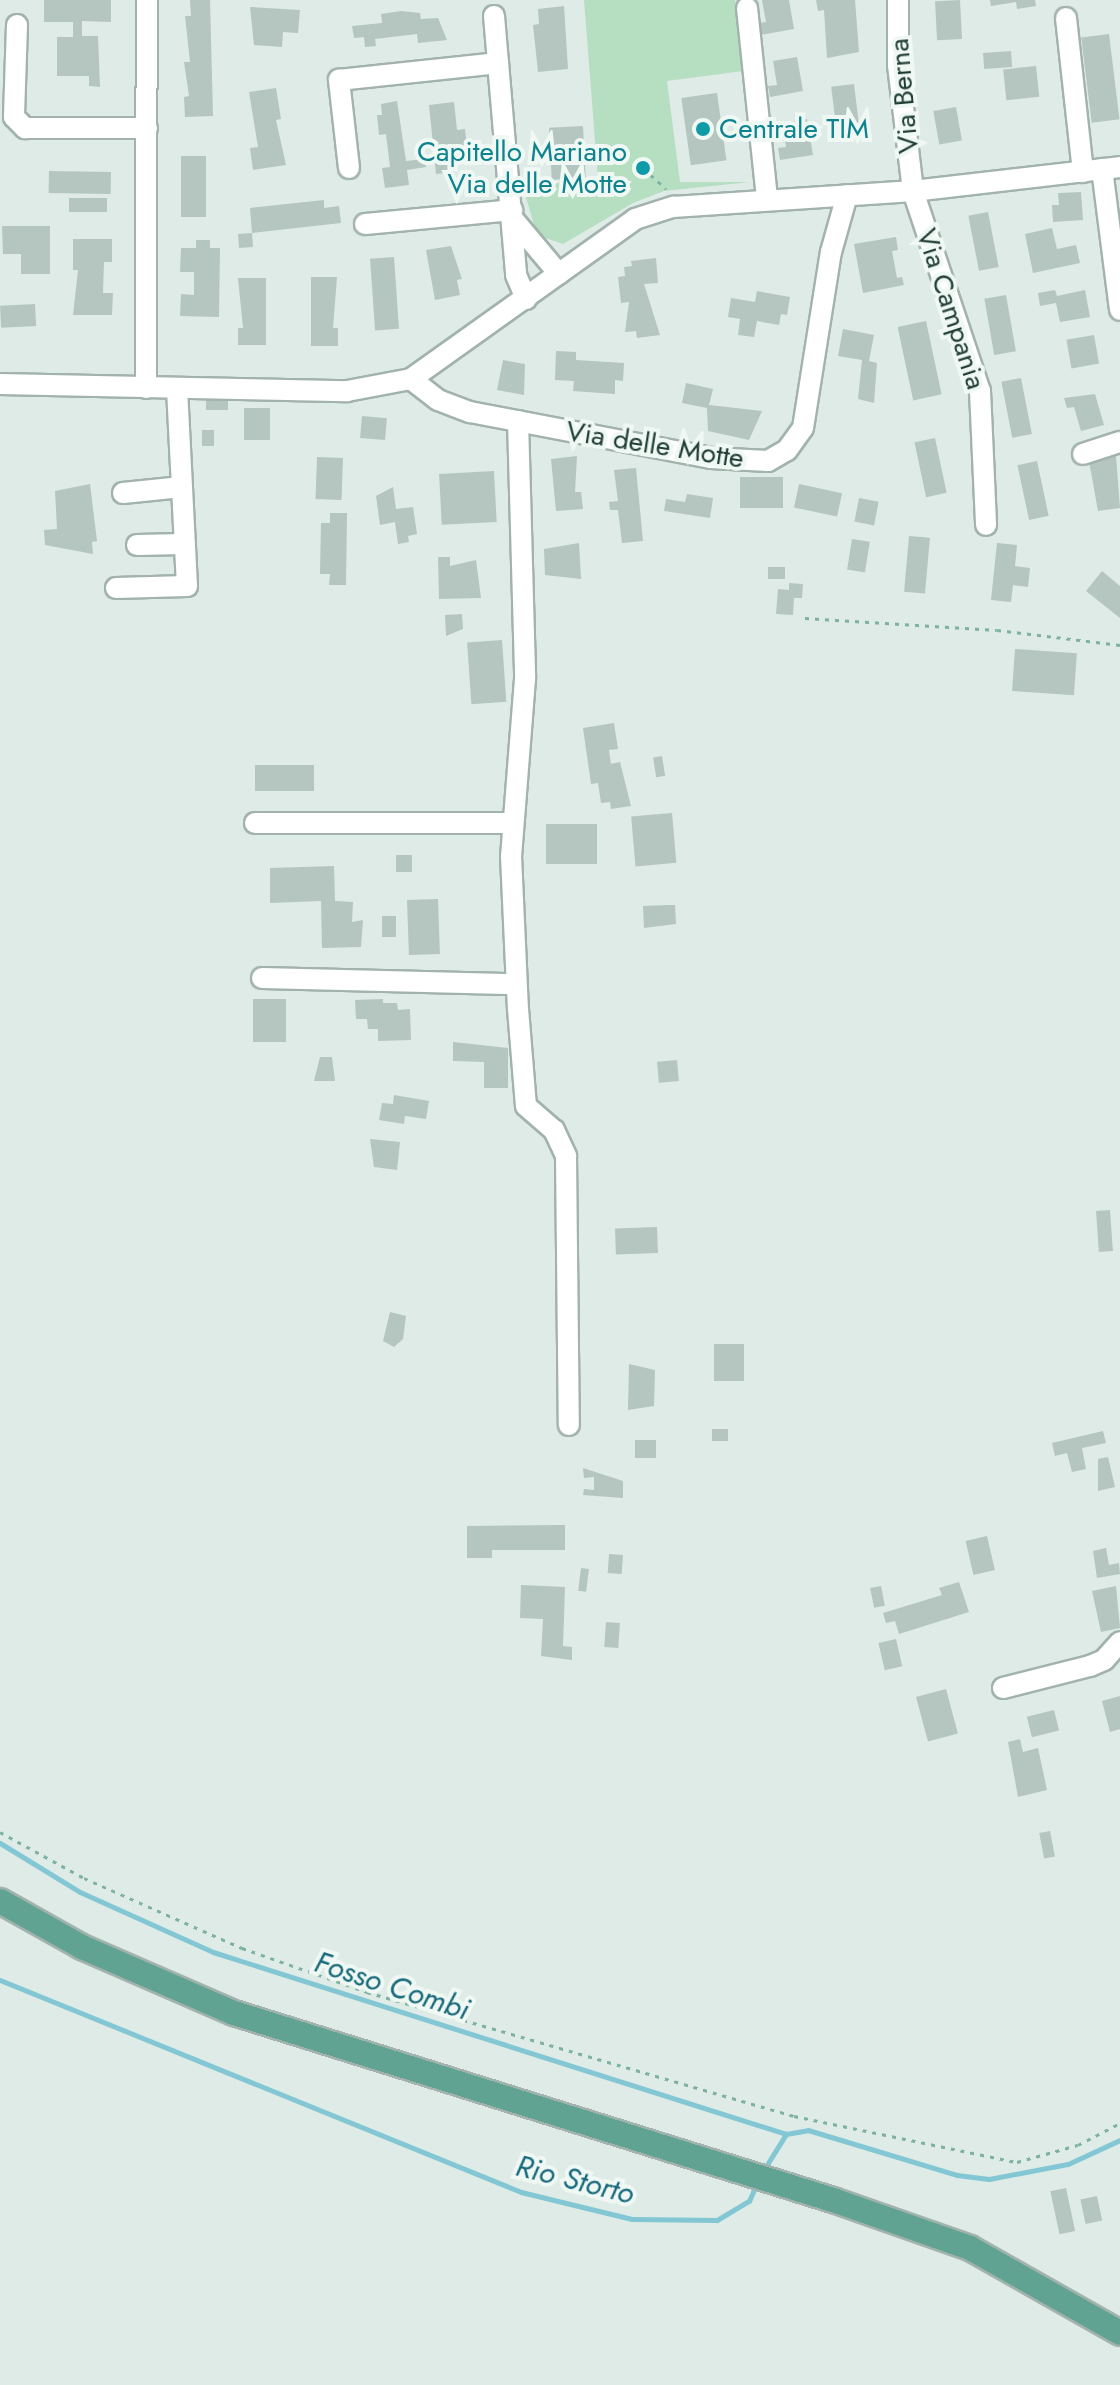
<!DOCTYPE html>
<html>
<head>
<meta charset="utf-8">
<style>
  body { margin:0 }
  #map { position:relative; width:1120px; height:2385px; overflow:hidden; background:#dfebe6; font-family:Jost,sans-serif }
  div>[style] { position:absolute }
  .green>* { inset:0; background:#b6dec1 }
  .stream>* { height:5px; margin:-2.5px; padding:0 2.5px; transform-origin:2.5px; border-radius:2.5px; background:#83c7d4 }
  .building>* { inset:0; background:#b4c6bf; transform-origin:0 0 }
  .path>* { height:3px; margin-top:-1.5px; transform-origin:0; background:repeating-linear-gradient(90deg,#7db1a1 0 4px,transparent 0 10px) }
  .roads { filter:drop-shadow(2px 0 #a2b3ad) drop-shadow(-2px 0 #a2b3ad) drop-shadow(0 2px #a2b3ad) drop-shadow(0 -2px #a2b3ad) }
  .minor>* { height:20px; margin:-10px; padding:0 10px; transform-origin:10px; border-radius:10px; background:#fff }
  .major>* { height:24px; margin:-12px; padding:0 12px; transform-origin:12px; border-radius:12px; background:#61a393 }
  .dots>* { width:22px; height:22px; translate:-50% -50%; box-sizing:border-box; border:4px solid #f0f8f4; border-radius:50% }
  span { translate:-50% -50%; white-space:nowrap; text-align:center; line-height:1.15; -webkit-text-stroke:8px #f0f8f4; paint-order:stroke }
  .street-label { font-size:28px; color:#1f3c35 }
  .culture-label { font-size:28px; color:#0d838f }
  .left { translate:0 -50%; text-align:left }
  .right { translate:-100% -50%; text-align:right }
  .water-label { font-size:30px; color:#16697b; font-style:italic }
</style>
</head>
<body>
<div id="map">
  <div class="green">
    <i style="clip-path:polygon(584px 0,735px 0,743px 71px,667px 81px,680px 182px,750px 182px,664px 191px,633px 203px,563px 244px,537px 235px,525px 194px,532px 186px,598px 179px)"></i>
  </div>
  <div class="stream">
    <i style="left:0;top:1843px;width:94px;rotate:31.5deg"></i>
    <i style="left:80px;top:1892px;width:146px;rotate:24.3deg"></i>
    <i style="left:213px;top:1952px;width:601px;rotate:17.62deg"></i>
    <i style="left:0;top:1980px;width:562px;rotate:22.14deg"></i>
    <i style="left:521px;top:2192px;width:114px;rotate:13.7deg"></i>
    <i style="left:632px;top:2219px;width:85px;rotate:0.7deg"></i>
    <i style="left:717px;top:2220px;width:37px;rotate:-31deg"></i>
    <i style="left:749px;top:2201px;width:20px;rotate:-66deg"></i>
    <i style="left:763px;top:2171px;width:44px;rotate:-58.1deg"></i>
    <i style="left:786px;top:2134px;width:22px;rotate:-10deg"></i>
    <i style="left:808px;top:2130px;width:156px;rotate:16.8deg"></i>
    <i style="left:957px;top:2175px;width:32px;rotate:7deg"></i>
    <i style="left:989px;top:2179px;width:80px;rotate:-10.8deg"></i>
    <i style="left:1068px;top:2164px;width:57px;rotate:-24.8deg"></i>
  </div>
  <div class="building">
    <i style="clip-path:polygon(44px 0,111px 0,111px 22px,82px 21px,82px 36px,98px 36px,100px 87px,89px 86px,89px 76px,57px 76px,57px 37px,73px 37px,73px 22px,44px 22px)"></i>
    <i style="clip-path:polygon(190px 0,210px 0,213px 116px,185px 117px,184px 97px,189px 96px,184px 62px,190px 62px,185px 16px,191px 16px)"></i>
    <i style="clip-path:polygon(762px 0,789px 0,794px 29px,760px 35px,758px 23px,766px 22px)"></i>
    <i style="clip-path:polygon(816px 0,855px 0,859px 52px,827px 58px,824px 10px,818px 11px)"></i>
    <i style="left:960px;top:0;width:39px;height:25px;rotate:87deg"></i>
    <i style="clip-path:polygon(990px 0,1035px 0,1036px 6px,1017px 9px,1016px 2px,991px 6px)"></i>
    <i style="clip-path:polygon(564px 6px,568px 69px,538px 72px,533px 25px,539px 24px,538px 9px)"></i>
    <i style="clip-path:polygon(250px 7px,300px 10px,298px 33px,283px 32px,282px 47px,254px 45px)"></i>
    <i style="clip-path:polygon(401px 11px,420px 13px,421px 19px,438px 18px,447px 40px,418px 43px,417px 34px,375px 39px,376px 46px,365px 47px,364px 37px,354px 38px,352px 26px,382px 23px,381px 14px)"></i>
    <i style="left:1109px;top:34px;width:86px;height:28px;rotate:83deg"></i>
    <i style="left:1011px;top:51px;width:16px;height:28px;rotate:86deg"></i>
    <i style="clip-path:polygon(797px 57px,803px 91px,770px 97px,768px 86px,777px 85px,773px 61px)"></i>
    <i style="left:1036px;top:66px;width:31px;height:33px;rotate:84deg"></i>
    <i style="left:854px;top:84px;width:50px;height:23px;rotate:83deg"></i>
    <i style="clip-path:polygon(276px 88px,281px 119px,276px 120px,286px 165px,253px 170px,250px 148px,258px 147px,249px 92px)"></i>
    <i style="left:717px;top:93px;width:68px;height:36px;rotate:82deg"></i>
    <i style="clip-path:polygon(397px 101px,406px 161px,425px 159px,426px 167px,407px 170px,409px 185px,385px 188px,382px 168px,390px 167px,386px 134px,379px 135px,377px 115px,382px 115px,381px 104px)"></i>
    <i style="clip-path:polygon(454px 102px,457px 130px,465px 129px,468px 156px,453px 158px,454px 172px,436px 174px,429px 105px)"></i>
    <i style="left:956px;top:107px;width:34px;height:23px;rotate:80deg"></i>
    <i style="clip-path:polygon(807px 119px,813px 155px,780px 160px,778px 148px,786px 147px,782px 123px)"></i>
    <i style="left:583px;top:126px;width:52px;height:34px;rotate:87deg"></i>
    <i style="left:181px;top:156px;width:25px;height:61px"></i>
    <i style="left:49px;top:171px;width:62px;height:22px;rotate:1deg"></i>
    <i style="clip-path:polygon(1081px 192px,1083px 220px,1053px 222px,1052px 205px,1059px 205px,1058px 193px)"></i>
    <i style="left:69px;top:198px;width:38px;height:14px"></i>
    <i style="clip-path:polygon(324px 200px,324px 208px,339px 206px,341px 223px,252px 233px,250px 208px)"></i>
    <i style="left:988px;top:212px;width:56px;height:20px;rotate:79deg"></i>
    <i style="clip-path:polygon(2px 226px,50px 226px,50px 274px,21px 274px,21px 254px,3px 254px)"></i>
    <i style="clip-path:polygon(1052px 228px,1057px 249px,1076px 245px,1080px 263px,1033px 273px,1025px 234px)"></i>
    <i style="left:252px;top:233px;width:14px;height:14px;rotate:86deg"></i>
    <i style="clip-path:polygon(896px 237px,898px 250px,892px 251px,897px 278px,902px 277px,904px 285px,863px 293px,854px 244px)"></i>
    <i style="clip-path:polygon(73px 239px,112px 239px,112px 262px,104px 262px,103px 293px,113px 293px,112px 315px,73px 315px,78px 270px,73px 270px)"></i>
    <i style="clip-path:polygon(196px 240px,210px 240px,210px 248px,220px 248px,219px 317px,180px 316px,181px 294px,194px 295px,194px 272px,180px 272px,181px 248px,196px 248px)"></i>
    <i style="clip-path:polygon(451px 246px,462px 279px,457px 280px,460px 295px,435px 300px,426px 250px)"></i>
    <i style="left:394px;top:257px;width:72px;height:24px;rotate:86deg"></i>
    <i style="clip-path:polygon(656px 258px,658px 283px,644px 284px,660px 335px,637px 338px,636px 331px,625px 332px,629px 302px,621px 303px,618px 277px,625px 276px,624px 267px,632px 266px,631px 261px)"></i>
    <i style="clip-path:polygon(311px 277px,337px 277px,333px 328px,338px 328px,338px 346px,311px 346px)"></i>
    <i style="clip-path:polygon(238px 278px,266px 278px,266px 345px,238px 345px,238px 328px,243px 328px)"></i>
    <i style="clip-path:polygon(1055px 290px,1057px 296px,1085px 290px,1090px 317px,1060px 322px,1056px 303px,1040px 306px,1038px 293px)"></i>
    <i style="clip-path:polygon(757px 291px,790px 297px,787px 315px,781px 314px,779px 325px,757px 321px,754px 337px,738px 335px,740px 319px,728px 317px,731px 298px,755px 302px)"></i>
    <i style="left:1006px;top:295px;width:57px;height:22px;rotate:80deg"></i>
    <i style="left:35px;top:304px;width:22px;height:35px;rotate:87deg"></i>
    <i style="left:926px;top:321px;width:75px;height:29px;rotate:78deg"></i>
    <i style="clip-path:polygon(843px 329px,874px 335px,869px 361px,877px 363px,874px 403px,858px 399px,862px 360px,838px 356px)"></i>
    <i style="left:1094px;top:335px;width:29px;height:28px;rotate:80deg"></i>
    <i style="clip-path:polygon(556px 351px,576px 352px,576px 360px,624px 363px,623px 381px,615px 380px,615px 394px,573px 391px,574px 381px,555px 380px)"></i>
    <i style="clip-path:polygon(503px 360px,525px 364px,524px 395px,497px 390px)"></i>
    <i style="left:1021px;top:378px;width:57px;height:20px;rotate:79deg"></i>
    <i style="clip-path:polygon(686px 383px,713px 389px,709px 405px,762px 411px,749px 440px,708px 431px,707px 408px,682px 403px)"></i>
    <i style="clip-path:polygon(1095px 394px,1104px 425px,1081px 431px,1074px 407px,1067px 408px,1064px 398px)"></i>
    <i style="left:206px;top:397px;width:22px;height:13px"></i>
    <i style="left:270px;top:408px;width:32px;height:26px;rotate:90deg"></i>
    <i style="left:362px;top:416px;width:25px;height:22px;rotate:5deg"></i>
    <i style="left:214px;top:430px;width:16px;height:12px;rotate:90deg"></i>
    <i style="left:935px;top:438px;width:56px;height:21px;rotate:78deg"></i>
    <i style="clip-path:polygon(577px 456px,575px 492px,581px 492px,583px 509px,556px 511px,551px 459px)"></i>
    <i style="clip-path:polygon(1116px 456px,1120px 508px,1098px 511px,1089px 461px)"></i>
    <i style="left:317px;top:457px;width:26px;height:42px;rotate:2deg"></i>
    <i style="left:1037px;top:461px;width:56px;height:20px;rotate:78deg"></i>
    <i style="clip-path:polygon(636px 468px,643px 541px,622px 543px,618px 510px,610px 510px,609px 502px,618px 501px,614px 470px)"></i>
    <i style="left:494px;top:471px;width:51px;height:55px;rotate:87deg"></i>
    <i style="left:740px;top:477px;width:43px;height:31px"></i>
    <i style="clip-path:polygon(90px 484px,97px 541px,92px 542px,93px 554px,45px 545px,44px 530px,57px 529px,55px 491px)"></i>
    <i style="left:799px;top:484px;width:44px;height:24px;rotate:12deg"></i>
    <i style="clip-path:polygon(393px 487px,396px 509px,413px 507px,417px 534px,408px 536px,409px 542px,398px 544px,395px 522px,380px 525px,376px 496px)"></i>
    <i style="clip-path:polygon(687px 494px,713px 498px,710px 518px,664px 511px,666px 499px,685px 502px)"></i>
    <i style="left:859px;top:498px;width:20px;height:24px;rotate:11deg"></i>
    <i style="clip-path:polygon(330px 513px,347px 513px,346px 585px,329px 585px,330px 574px,320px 574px,321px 523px,330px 523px)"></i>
    <i style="left:909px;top:536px;width:21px;height:56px;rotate:5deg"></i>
    <i style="left:852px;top:539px;width:18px;height:31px;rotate:9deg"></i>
    <i style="clip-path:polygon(579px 543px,581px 579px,545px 575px,544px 549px)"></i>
    <i style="clip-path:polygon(997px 543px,1017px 545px,1015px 566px,1030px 568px,1028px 587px,1013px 585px,1011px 602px,991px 600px)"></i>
    <i style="clip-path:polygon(438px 557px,450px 557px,450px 566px,476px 560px,481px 598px,439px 599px)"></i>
    <i style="left:768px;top:567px;width:17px;height:12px"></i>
    <i style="clip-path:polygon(1102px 571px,1120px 586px,1120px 618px,1086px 591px)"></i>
    <i style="clip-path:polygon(789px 583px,803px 584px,802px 598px,794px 598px,793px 615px,776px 614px,778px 589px,789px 590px)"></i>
    <i style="clip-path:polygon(462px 614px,463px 629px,446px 636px,445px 615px)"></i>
    <i style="left:502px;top:640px;width:62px;height:35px;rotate:86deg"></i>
    <i style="left:1015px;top:649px;width:62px;height:42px;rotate:4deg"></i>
    <i style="clip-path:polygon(614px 723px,618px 749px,609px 750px,611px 764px,620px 762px,631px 806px,611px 809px,610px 802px,601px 803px,598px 783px,591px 784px,583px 728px)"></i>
    <i style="left:662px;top:756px;width:20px;height:9px;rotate:81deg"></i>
    <i style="left:314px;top:765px;width:26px;height:59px;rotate:90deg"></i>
    <i style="left:672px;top:813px;width:50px;height:41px;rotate:85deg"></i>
    <i style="left:597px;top:824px;width:40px;height:51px;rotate:90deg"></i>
    <i style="left:396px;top:855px;width:16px;height:17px"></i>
    <i style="clip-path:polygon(334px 866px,335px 901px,353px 902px,352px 922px,363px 920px,361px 947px,322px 948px,321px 901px,270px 903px,270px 868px)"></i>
    <i style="left:438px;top:899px;width:55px;height:31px;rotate:88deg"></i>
    <i style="clip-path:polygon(668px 905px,675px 905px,676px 924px,644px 928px,643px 906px)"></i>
    <i style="left:382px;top:916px;width:14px;height:21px"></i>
    <i style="left:253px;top:999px;width:33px;height:43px"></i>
    <i style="clip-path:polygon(383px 999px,383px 1003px,397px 1003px,398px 1010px,410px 1009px,411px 1040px,378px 1041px,378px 1029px,368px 1029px,367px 1019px,356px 1019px,355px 1000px)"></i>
    <i style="clip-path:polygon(453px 1042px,508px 1048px,508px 1088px,484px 1088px,484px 1062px,453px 1061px)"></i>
    <i style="clip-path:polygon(320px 1057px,332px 1057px,335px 1081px,314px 1081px)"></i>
    <i style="left:677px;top:1060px;width:21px;height:20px;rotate:85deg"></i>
    <i style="clip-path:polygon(394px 1095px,429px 1101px,426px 1119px,405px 1116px,404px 1124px,379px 1120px,382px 1103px,393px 1104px)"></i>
    <i style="clip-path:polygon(370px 1139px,400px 1142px,397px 1170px,374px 1167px)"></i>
    <i style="left:1110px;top:1210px;width:41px;height:14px;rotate:86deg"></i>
    <i style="left:657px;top:1227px;width:26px;height:42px;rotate:88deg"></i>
    <i style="clip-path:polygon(390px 1312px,406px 1316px,403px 1339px,394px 1347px,383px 1341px)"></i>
    <i style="left:714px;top:1344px;width:30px;height:37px"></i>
    <i style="clip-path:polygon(629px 1364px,655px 1370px,654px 1406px,628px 1410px)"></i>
    <i style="left:712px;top:1429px;width:16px;height:12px"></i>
    <i style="clip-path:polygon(1103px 1431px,1106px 1443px,1082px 1448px,1086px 1469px,1072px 1472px,1067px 1453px,1055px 1456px,1052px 1443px)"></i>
    <i style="left:635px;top:1440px;width:21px;height:18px"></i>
    <i style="clip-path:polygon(1108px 1457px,1115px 1487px,1098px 1491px,1098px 1459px)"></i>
    <i style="clip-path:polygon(583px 1468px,623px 1481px,623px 1498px,583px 1495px,584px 1489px,594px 1490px,594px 1477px,584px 1478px)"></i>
    <i style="clip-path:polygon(565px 1525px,565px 1550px,492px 1550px,492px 1558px,467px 1558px,467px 1526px)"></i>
    <i style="left:987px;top:1536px;width:35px;height:22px;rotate:77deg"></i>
    <i style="clip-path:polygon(1106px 1548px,1109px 1565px,1119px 1563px,1120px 1574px,1097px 1578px,1093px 1551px)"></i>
    <i style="left:609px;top:1554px;width:14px;height:19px;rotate:4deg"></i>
    <i style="left:581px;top:1568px;width:8px;height:23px;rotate:7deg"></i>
    <i style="clip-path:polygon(959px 1582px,969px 1612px,899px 1634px,895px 1621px,886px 1623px,883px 1613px,942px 1595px,939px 1588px)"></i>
    <i style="clip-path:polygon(521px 1585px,565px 1587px,563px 1646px,572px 1647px,572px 1660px,541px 1656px,543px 1619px,520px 1618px)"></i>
    <i style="left:881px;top:1586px;width:20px;height:11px;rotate:79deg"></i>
    <i style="clip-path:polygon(1116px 1586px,1120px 1628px,1101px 1632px,1092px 1591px)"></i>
    <i style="left:606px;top:1622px;width:14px;height:25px;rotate:4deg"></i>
    <i style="left:896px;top:1639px;width:28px;height:18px;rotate:77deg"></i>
    <i style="left:946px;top:1689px;width:46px;height:31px;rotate:75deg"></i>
    <i style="clip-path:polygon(1120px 1696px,1120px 1729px,1110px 1732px,1102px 1701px)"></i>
    <i style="left:1054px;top:1710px;width:21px;height:28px;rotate:76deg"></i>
    <i style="clip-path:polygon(1020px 1739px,1023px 1752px,1038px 1748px,1047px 1790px,1018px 1797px,1008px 1742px)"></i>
    <i style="left:1050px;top:1831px;width:26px;height:11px;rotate:79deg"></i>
    <i style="left:1066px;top:2188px;width:44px;height:16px;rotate:78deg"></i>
    <i style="left:1097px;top:2196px;width:25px;height:17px;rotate:78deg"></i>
  </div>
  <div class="path">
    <i style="left:643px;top:168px;width:31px;rotate:42deg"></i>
    <i style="left:805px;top:618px;width:192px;rotate:3.6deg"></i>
    <i style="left:997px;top:630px;width:124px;rotate:7deg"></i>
    <i style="left:0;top:1832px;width:96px;rotate:28.7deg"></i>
    <i style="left:84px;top:1878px;width:173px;rotate:23.9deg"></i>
    <i style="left:242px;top:1948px;width:133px;rotate:19.4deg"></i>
    <i style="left:367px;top:1992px;width:445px;rotate:16.2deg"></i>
    <i style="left:794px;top:2116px;width:228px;rotate:11.7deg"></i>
    <i style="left:1017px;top:2162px;width:63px;rotate:-15.6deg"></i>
    <i style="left:1078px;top:2145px;width:47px;rotate:-27.6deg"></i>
  </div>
  <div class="roads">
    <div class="minor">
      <i style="left:898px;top:0;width:65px;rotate:90deg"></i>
      <i style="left:898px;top:65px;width:127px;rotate:83.2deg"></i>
      <i style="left:913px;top:191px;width:211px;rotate:71.5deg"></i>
      <i style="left:980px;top:391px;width:134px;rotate:87.4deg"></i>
      <i style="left:747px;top:8px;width:192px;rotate:84deg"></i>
      <i style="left:494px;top:16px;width:260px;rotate:85.1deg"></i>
      <i style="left:516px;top:275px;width:26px;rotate:67deg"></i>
      <i style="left:1066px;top:18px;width:155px;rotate:83.7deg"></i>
      <i style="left:17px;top:25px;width:92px;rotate:91.9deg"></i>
      <i style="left:14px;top:117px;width:16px;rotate:45deg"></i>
      <i style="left:25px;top:128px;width:122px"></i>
      <i style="left:349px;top:168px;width:89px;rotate:-96.5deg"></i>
      <i style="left:339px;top:80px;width:160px;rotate:-6.1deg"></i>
      <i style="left:1102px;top:169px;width:142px;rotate:82.7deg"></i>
      <i style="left:512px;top:218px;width:73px;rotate:50deg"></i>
      <i style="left:365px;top:224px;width:148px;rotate:-5.4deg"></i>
      <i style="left:411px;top:379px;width:34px;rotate:38deg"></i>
      <i style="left:438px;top:400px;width:34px;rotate:21deg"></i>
      <i style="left:470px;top:412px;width:245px;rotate:10.8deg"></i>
      <i style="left:711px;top:458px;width:57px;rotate:3deg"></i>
      <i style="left:768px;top:461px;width:22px;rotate:-30deg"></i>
      <i style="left:787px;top:450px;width:27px;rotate:-54deg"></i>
      <i style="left:803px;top:428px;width:178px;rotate:-81deg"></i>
      <i style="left:831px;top:252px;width:59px;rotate:-74.3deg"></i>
      <i style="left:0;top:384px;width:347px;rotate:1.2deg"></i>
      <i style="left:347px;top:391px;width:65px;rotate:-10.6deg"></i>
      <i style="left:411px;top:379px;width:275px;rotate:-35.5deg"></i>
      <i style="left:635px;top:219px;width:40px;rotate:-18deg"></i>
      <i style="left:673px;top:207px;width:241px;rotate:-3.8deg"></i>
      <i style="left:913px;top:191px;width:208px;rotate:-6.6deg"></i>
      <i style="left:146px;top:388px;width:388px;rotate:-89.9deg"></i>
      <i style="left:518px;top:421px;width:258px;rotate:88.4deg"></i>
      <i style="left:525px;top:679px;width:178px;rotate:94.5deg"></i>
      <i style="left:511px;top:856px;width:153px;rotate:87.4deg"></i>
      <i style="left:518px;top:1009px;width:97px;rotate:85.3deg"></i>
      <i style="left:526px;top:1106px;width:37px;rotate:41deg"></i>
      <i style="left:554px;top:1130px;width:29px;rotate:65deg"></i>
      <i style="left:566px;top:1156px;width:269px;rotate:89.4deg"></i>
      <i style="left:1083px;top:454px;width:39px;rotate:-18deg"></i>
      <i style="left:123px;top:493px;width:59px;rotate:-5.8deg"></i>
      <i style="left:137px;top:545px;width:47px;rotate:-1.2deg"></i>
      <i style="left:116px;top:588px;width:71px;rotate:-1.6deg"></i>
      <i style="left:187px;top:586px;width:195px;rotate:-92.9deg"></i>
      <i style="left:255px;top:823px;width:258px"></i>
      <i style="left:262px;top:978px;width:254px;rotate:1.4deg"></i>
      <i style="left:1003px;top:1688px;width:90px;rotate:-14.2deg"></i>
      <i style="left:1090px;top:1666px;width:15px;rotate:-23deg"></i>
      <i style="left:1104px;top:1660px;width:24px;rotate:-48deg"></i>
    </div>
    <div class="major">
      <i style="left:0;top:1901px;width:94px;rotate:29.3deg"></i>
      <i style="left:82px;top:1947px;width:166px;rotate:23.5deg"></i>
      <i style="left:234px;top:2013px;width:628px;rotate:17.34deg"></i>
      <i style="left:833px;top:2200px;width:145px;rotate:19.3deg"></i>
      <i style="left:970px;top:2248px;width:172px;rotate:29.5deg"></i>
    </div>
  </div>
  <div class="dots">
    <i style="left:703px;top:129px;background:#0f9aa8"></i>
    <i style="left:643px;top:168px;background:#0f9aa8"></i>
  </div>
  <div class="street-label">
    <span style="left:904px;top:96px;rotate:-95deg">Via Berna</span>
    <span style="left:951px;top:309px;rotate:72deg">Via Campania</span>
    <span style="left:655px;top:445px;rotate:9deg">Via delle Motte</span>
  </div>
  <div class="culture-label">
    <span class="left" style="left:719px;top:129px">Centrale TIM</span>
    <span class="right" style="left:627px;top:168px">Capitello Mariano<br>Via delle Motte</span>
  </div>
  <div class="water-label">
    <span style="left:392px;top:1986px;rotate:18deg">Fosso Combi</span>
    <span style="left:575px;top:2180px;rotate:14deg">Rio Storto</span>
  </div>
</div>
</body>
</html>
